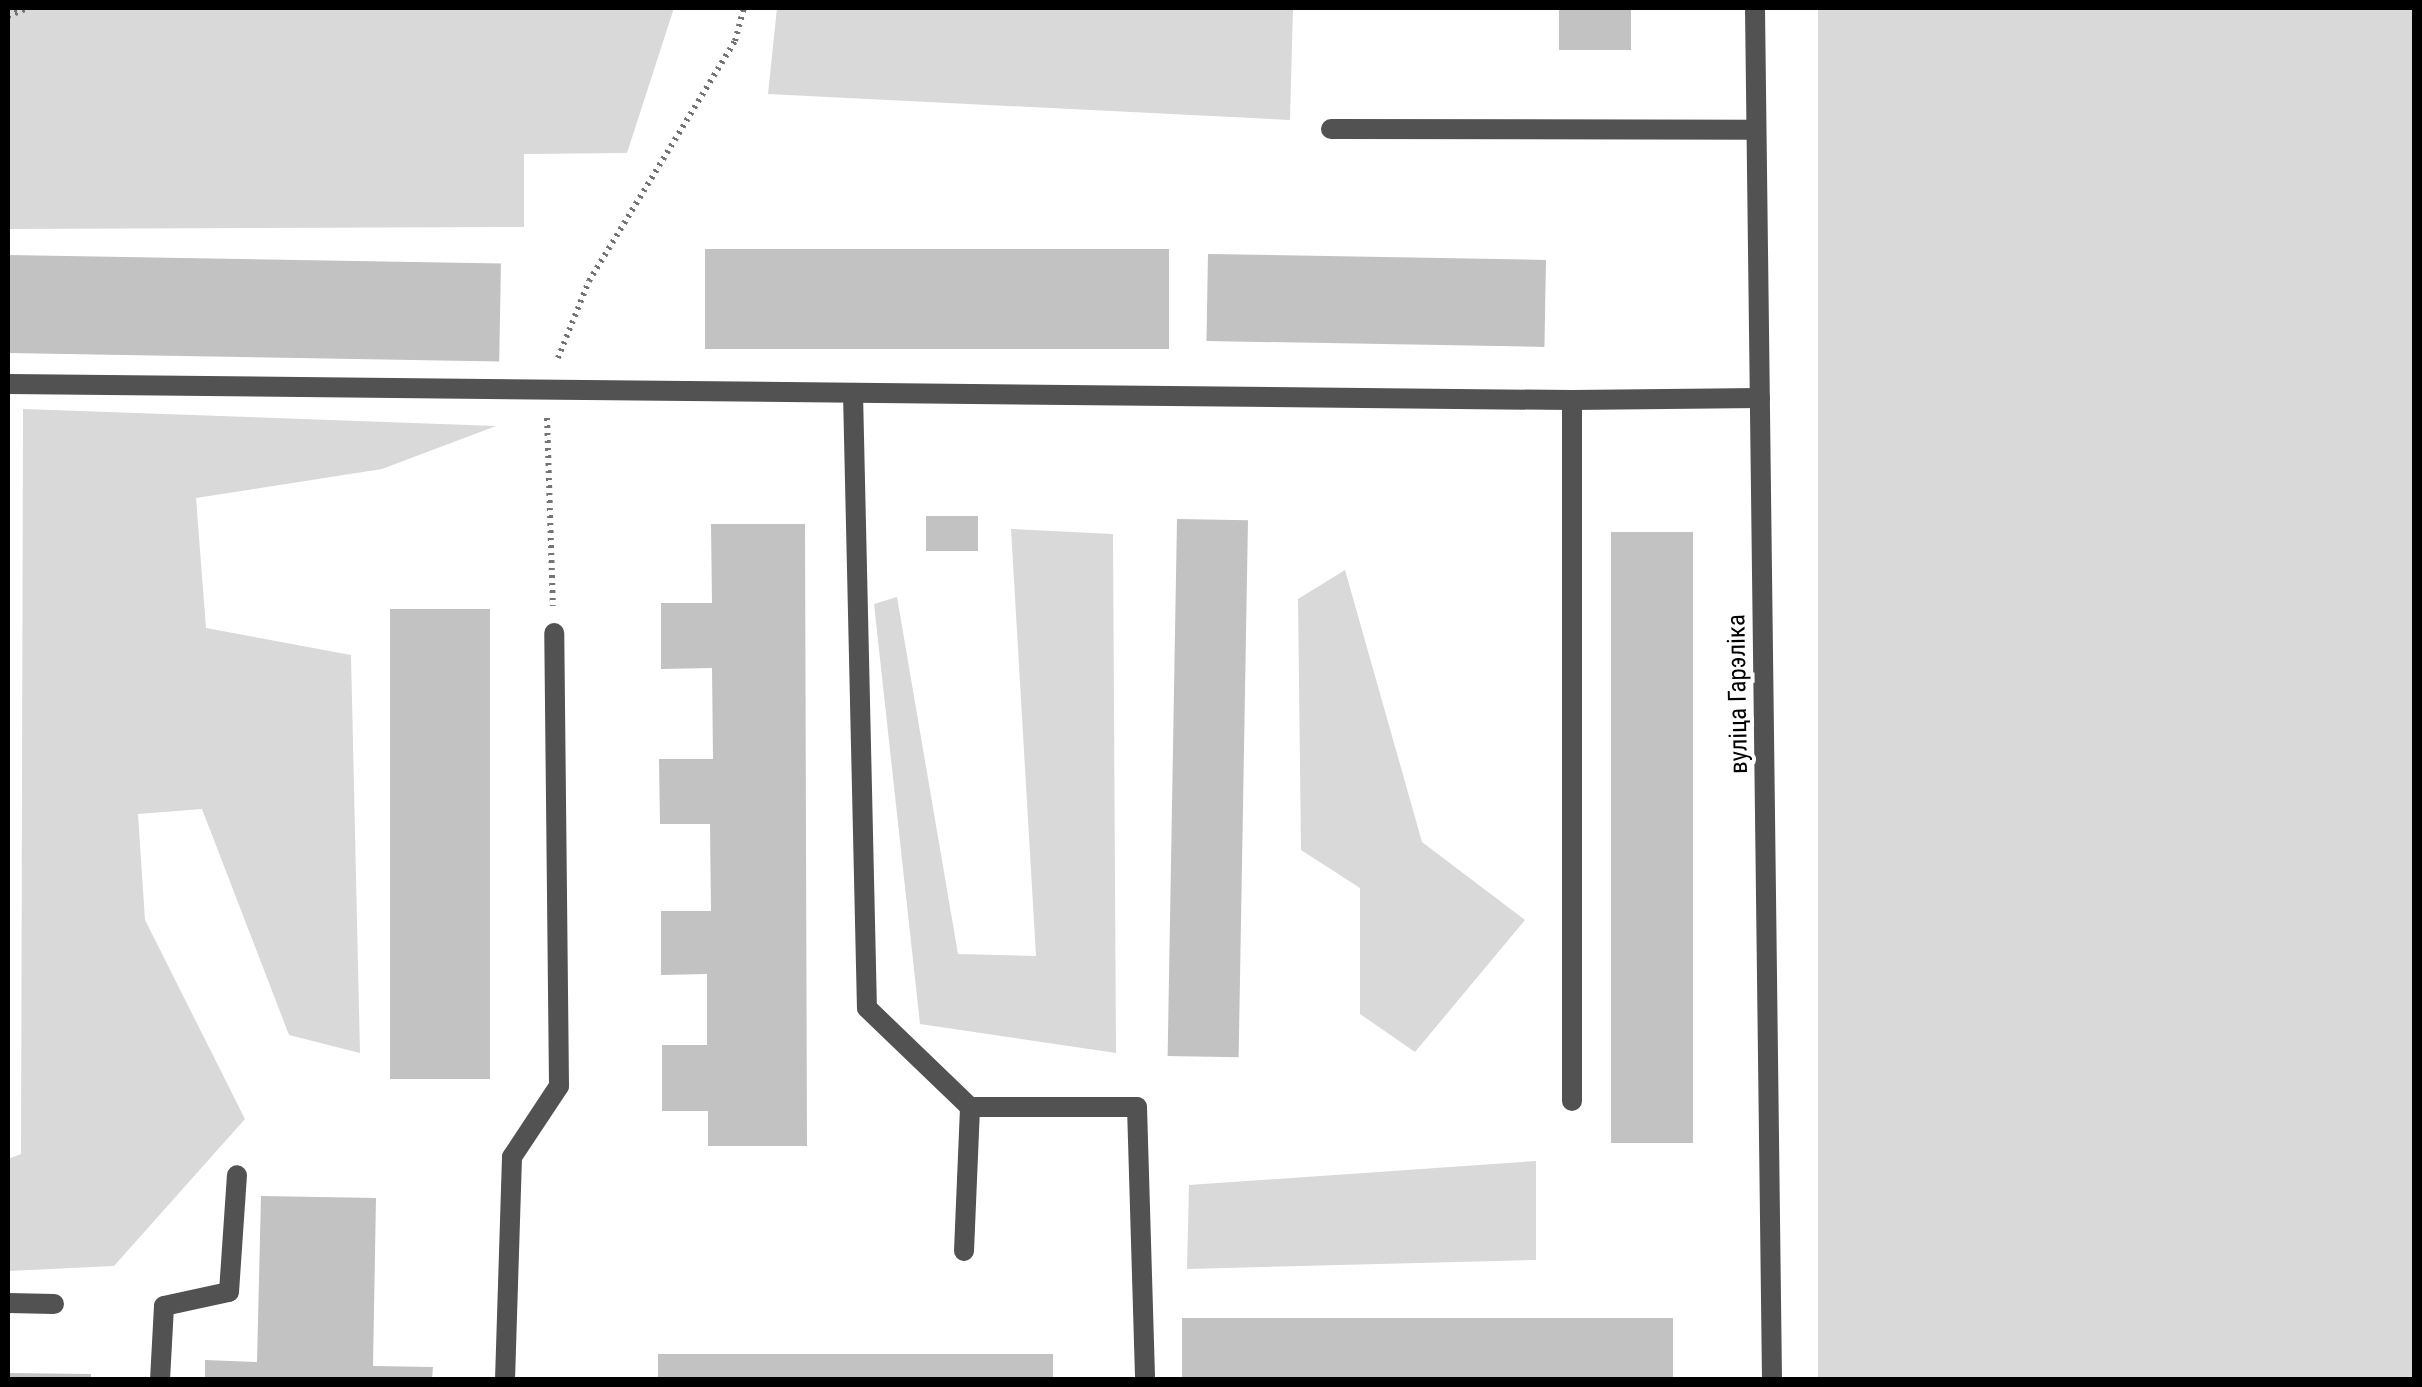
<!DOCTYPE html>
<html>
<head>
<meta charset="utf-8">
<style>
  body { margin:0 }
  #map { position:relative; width:2422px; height:1387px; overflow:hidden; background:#fff; font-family:"Roboto Condensed",sans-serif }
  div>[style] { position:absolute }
  .green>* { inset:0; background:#d9d9d9; transform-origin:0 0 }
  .building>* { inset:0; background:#c2c2c2; transform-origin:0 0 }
  .path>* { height:6px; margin-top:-3px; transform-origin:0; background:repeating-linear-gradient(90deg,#747474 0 2.5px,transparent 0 7.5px) }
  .lane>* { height:20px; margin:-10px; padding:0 10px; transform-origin:10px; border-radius:10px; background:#525252 }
  .street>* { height:20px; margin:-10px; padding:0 10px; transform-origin:10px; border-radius:10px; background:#525252 }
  span { translate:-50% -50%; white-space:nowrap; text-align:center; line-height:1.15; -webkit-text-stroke:8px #fff; paint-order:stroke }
  .street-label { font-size:25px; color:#000 }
  .frame { position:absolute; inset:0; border:10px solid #000; pointer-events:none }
</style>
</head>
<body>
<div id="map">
  <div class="green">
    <i style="clip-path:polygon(8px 8px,674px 8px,627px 153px,524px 154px,524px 227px,8px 229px)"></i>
    <i style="clip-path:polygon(777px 8px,1293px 8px,1290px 120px,768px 94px)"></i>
    <i style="left:1818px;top:8px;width:596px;height:1371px"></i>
    <i style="clip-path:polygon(23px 409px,496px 426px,382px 469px,196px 498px,206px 628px,351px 655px,360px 1053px,289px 1035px,202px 809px,138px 814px,145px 920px,245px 1119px,114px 1266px,8px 1271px,8px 1159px,21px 1154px)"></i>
    <i style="clip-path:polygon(1011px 529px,1113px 534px,1116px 1053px,920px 1024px,874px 604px,897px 597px,958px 954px,1036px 956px)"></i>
    <i style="clip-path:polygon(1345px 570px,1422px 842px,1525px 920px,1415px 1052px,1360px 1014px,1360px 888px,1301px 850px,1298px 599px)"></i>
    <i style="clip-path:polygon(1536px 1161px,1536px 1260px,1187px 1269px,1189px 1185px)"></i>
  </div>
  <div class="building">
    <i style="left:1559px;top:8px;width:72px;height:42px"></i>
    <i style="left:705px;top:249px;width:464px;height:100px"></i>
    <i style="left:1208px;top:254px;width:338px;height:87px;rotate:1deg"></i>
    <i style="left:8px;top:255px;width:493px;height:98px;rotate:1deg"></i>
    <i style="left:926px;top:516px;width:52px;height:35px"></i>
    <i style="left:1177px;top:519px;width:71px;height:537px;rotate:1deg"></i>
    <i style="clip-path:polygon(711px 524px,805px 524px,807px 1146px,708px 1146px,708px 1111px,662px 1111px,662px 1045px,707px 1045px,707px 974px,661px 975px,661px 911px,711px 911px,710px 824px,660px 824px,659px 759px,713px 759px,712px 668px,661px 669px,661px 603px,712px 603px)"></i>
    <i style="left:1611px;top:532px;width:82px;height:611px"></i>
    <i style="left:390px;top:609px;width:100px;height:470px"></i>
    <i style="clip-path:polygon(261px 1196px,376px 1198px,373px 1366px,433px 1367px,432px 1380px,205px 1380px,205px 1360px,257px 1362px)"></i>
    <i style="left:1182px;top:1318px;width:491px;height:62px"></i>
    <i style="left:1053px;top:1354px;width:26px;height:395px;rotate:90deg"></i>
    <i style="clip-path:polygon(8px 1373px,91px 1374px,91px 1380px,8px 1380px)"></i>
  </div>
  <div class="path">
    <i style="left:8px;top:16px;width:22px;rotate:-22deg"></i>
    <i style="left:558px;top:358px;width:83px;rotate:-68.1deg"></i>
    <i style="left:589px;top:281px;width:281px;rotate:-58.7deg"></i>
    <i style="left:735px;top:41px;width:34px;rotate:-75deg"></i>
    <i style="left:547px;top:418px;width:188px;rotate:88.2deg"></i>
  </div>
  <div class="lane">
    <i style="left:1331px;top:129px;width:425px;rotate:0.1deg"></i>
    <i style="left:8px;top:384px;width:1564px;rotate:0.59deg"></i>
    <i style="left:1572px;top:400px;width:701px;rotate:90deg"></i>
    <i style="left:853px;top:393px;width:615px;rotate:88.7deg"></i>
    <i style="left:867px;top:1008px;width:143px;rotate:43.9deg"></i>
    <i style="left:1572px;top:400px;width:188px;rotate:-0.6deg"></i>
    <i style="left:964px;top:1251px;width:144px;rotate:-87.6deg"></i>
    <i style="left:970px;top:1107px;width:167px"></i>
    <i style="left:1137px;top:1107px;width:273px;rotate:88.3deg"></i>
    <i style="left:8px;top:1303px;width:46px;rotate:1.2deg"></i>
    <i style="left:160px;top:1380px;width:74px;rotate:-86.9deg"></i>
    <i style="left:164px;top:1306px;width:66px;rotate:-12.2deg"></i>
    <i style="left:229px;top:1292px;width:117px;rotate:-86.1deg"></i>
    <i style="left:505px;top:1380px;width:223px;rotate:-88.2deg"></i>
    <i style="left:512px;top:1157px;width:85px;rotate:-56.5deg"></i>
    <i style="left:559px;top:1086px;width:453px;rotate:-90.6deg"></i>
  </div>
  <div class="street">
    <i style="left:1755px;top:8px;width:1372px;rotate:89.29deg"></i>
  </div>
  <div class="street-label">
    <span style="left:1738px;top:694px;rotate:-91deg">вуліца Гарэліка</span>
  </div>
  <div class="frame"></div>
</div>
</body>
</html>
